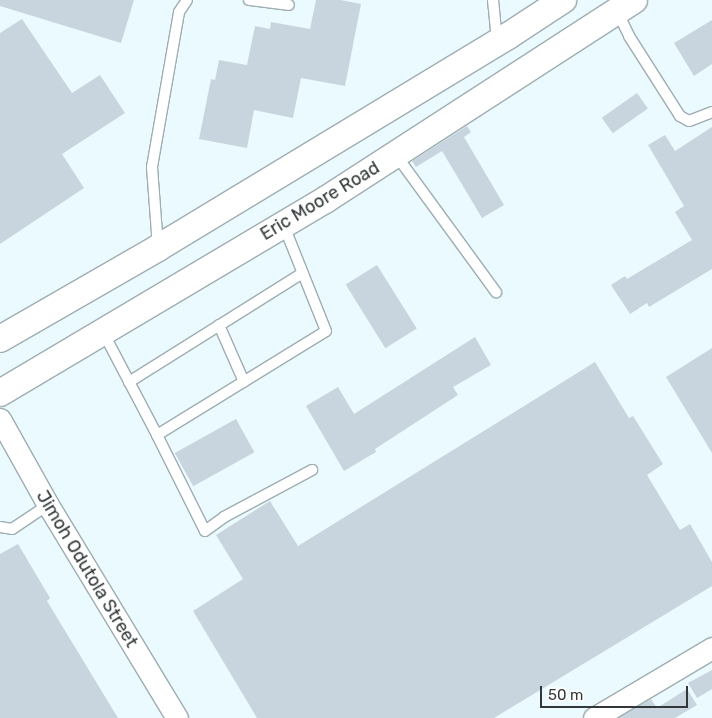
<!DOCTYPE html>
<html>
<head>
<meta charset="utf-8">
<style>
  body { margin:0 }
  #map { position:relative; width:712px; height:718px; overflow:hidden; background:#eafafe; font-family:Rubik,sans-serif }
  div>[style] { position:absolute }
  .building>* { inset:0; background:#c9d5de; transform-origin:0 0 }
  .roads { filter:drop-shadow(1px 0 #9eadb1) drop-shadow(-1px 0 #9eadb1) drop-shadow(0 1px #9eadb1) drop-shadow(0 -1px #9eadb1) }
  .service>* { height:10px; margin:-5px; padding:0 5px; transform-origin:5px; border-radius:5px; background:#fff }
  .minor>* { height:21px; margin:-10.5px; padding:0 10.5px; transform-origin:10.5px; border-radius:10.5px; background:#fff }
  .tertiary>* { height:26px; margin:-13px; padding:0 13px; transform-origin:13px; border-radius:13px; background:#fff }
  span { translate:-50% -50%; white-space:nowrap; text-align:center; line-height:1.15; -webkit-text-stroke:4px #fff; paint-order:stroke }
  .street-label { font-size:18px; color:#323839 }
  .scale { position:absolute; left:540px; top:686px; width:148px; height:22px; box-sizing:border-box; border:2px solid #323839; border-top:0; padding-left:6px; font-size:15px; line-height:18px; white-space:nowrap; color:#323839; -webkit-text-stroke:4px #fff; paint-order:stroke }
</style>
</head>
<body>
<div id="map">
  <div class="building">
    <i style="clip-path:polygon(0 0,134px 0,121px 43px,0 6px)"></i>
    <i style="clip-path:polygon(316px 0,341px 0,361px 4px,345px 86px,301px 78px,293px 118px,254px 110px,247px 148px,199px 139px,211px 79px,215px 80px,219px 60px,247px 65px,255px 26px,270px 29px,271px 22px,310px 29px)"></i>
    <i style="clip-path:polygon(22px 19px,72px 93px,100px 75px,125px 113px,62px 154px,84px 188px,0 244px,0 33px)"></i>
    <i style="clip-path:polygon(712px 20px,712px 64px,694px 76px,674px 43px)"></i>
    <i style="left:637px;top:93px;width:19px;height:43px;rotate:55deg"></i>
    <i style="clip-path:polygon(467px 126px,471px 132px,464px 137px,504px 205px,482px 218px,442px 151px,416px 167px,412px 161px)"></i>
    <i style="clip-path:polygon(712px 127px,712px 269px,649px 307px,647px 303px,630px 314px,611px 285px,625px 276px,627px 279px,692px 240px,675px 212px,684px 206px,648px 145px,665px 135px,675px 151px)"></i>
    <i style="left:377px;top:265px;width:75px;height:37px;rotate:58deg"></i>
    <i style="clip-path:polygon(475px 337px,491px 365px,453px 387px,458px 395px,375px 449px,376px 452px,344px 471px,306px 406px,338px 387px,354px 414px)"></i>
    <i style="clip-path:polygon(712px 348px,712px 453px,666px 377px)"></i>
    <i style="clip-path:polygon(595px 362px,629px 418px,633px 416px,663px 464px,647px 475px,680px 530px,690px 524px,712px 562px,712px 586px,494px 718px,257px 718px,193px 611px,243px 579px,216px 535px,270px 501px,298px 546px)"></i>
    <i style="left:236px;top:419px;width:38px;height:70px;rotate:61deg"></i>
    <i style="clip-path:polygon(18px 544px,50px 598px,47px 601px,118px 718px,0 718px,0 554px)"></i>
    <i style="clip-path:polygon(712px 670px,712px 689px,697px 698px,688px 683px)"></i>
    <i style="clip-path:polygon(687px 689px,697px 705px,675px 718px,618px 718px,651px 699px,657px 708px)"></i>
  </div>
  <div class="roads">
    <div class="service">
      <i style="left:249px;top:0;width:40px;rotate:7.1deg"></i>
      <i style="left:493px;top:0;width:41px;rotate:84.4deg"></i>
      <i style="left:617px;top:11px;width:28px;rotate:64deg"></i>
      <i style="left:629px;top:36px;width:95px;rotate:57.5deg"></i>
      <i style="left:680px;top:116px;width:10px;rotate:29deg"></i>
      <i style="left:689px;top:121px;width:25px;rotate:-21deg"></i>
      <i style="left:396px;top:155px;width:170px;rotate:53.9deg"></i>
      <i style="left:158px;top:247px;width:80px;rotate:-94.3deg"></i>
      <i style="left:152px;top:167px;width:157px;rotate:-80.1deg"></i>
      <i style="left:179px;top:12px;width:14px;rotate:-56deg"></i>
      <i style="left:219px;top:325px;width:62px;rotate:66.3deg"></i>
      <i style="left:103px;top:332px;width:116px;rotate:62.3deg"></i>
      <i style="left:157px;top:435px;width:198px;rotate:-31.6deg"></i>
      <i style="left:326px;top:331px;width:113px;rotate:-111.8deg"></i>
      <i style="left:129px;top:382px;width:205px;rotate:-32.1deg"></i>
      <i style="left:157px;top:435px;width:107px;rotate:63.4deg"></i>
      <i style="left:205px;top:531px;width:24px;rotate:-36deg"></i>
      <i style="left:224px;top:517px;width:100px;rotate:-28.1deg"></i>
      <i style="left:0;top:527px;width:12px;rotate:9deg"></i>
      <i style="left:12px;top:529px;width:43px;rotate:-33.7deg"></i>
    </div>
    <div class="minor">
      <i style="left:0;top:419px;width:98px;rotate:60.8deg"></i>
      <i style="left:48px;top:505px;width:249px;rotate:58.8deg"></i>
      <i style="left:594px;top:718px;width:137px;rotate:-30.7deg"></i>
    </div>
    <div class="tertiary">
      <i style="left:0;top:339px;width:182px;rotate:-29.9deg"></i>
      <i style="left:158px;top:248px;width:409px;rotate:-31.2deg"></i>
      <i style="left:508px;top:36px;width:66px;rotate:-33.2deg"></i>
      <i style="left:0;top:393px;width:378px;rotate:-30.7deg"></i>
      <i style="left:325px;top:200px;width:368px;rotate:-32.9deg"></i>
    </div>
  </div>
  <div class="street-label">
    <span style="left:320px;top:201px;rotate:-31deg">Eric Moore Road</span>
    <span style="left:87px;top:569px;rotate:59deg">Jimoh Odutola Street</span>
  </div>
  <div class="scale">50 m</div>
</div>
</body>
</html>
